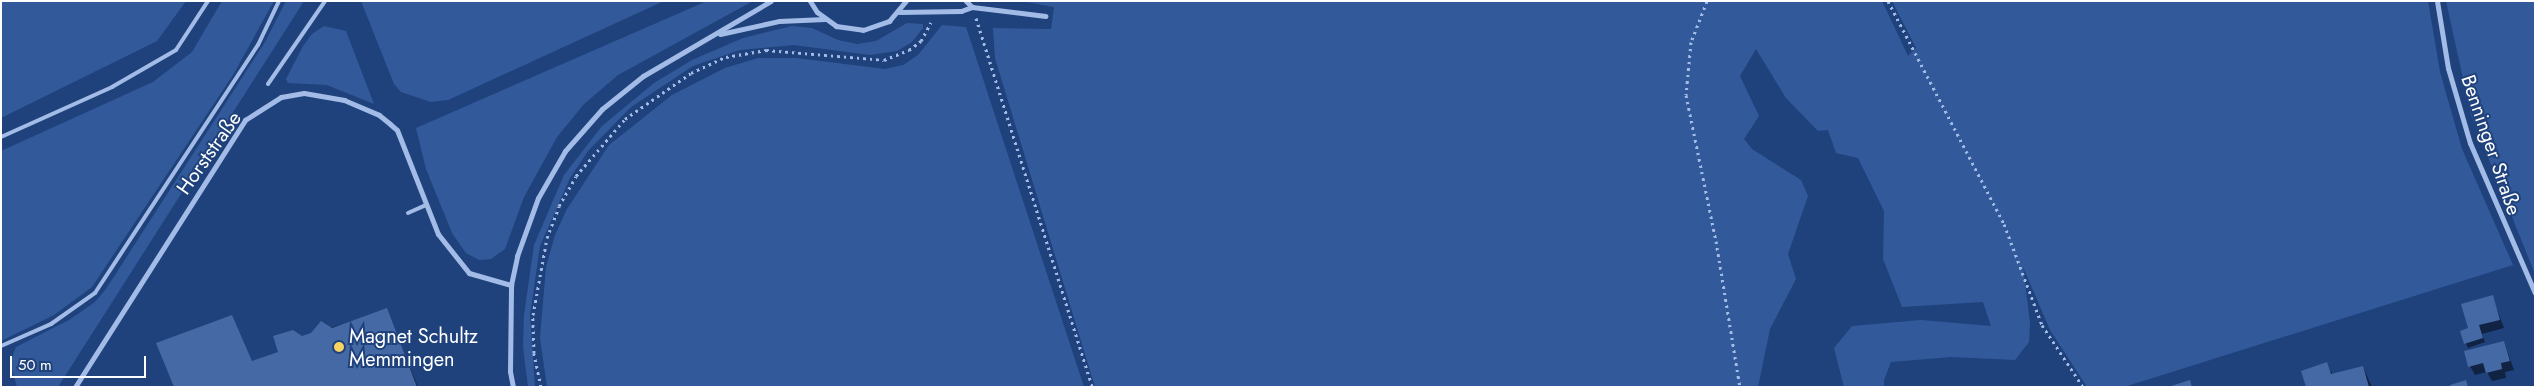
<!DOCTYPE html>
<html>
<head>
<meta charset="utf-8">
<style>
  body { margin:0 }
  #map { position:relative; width:2536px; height:388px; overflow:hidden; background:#1f427c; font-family:Jost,sans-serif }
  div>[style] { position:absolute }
  .green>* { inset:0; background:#325a9b }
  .shadow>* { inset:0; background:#0007 }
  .building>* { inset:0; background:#4469a4 }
  .path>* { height:3px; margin-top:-1.5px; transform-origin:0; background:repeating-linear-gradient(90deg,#a2bce7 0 2.5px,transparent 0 6.5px) }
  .service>* { height:4px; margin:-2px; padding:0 2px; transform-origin:2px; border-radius:2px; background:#a2bce7 }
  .minor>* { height:5px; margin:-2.5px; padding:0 2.5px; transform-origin:2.5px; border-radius:2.5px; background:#a2bce7 }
  .dots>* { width:14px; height:14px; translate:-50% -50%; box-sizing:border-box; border:2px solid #1f427c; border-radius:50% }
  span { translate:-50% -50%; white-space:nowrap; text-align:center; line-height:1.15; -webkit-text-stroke:4px #1f427c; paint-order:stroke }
  .street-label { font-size:20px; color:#fff }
  .poi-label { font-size:20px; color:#fff }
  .left { translate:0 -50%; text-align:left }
  .frame { position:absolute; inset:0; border:2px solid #fff; pointer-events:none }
  .scale { position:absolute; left:10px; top:356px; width:136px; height:22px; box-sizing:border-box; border:2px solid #fff; border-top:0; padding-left:6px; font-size:15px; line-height:18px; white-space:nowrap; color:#fff; -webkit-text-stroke:4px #1f427c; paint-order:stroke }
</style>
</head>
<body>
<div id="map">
  <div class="green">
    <i style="clip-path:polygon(1px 1px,186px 1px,157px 41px,1px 118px)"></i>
    <i style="clip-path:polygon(222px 1px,274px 1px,233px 75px,92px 287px,54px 315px,1px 341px,1px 151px,153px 82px,192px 52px)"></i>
    <i style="clip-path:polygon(286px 1px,304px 1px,58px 387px,17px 387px,10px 363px,16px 347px,69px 320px,95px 302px,106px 289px,265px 42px)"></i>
    <i style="clip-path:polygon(361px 1px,664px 1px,448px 100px,431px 102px,401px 92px,394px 84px)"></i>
    <i style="clip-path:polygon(707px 1px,753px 1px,618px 75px,584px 104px,557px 137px,524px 197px,505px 249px,491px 259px,479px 260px,466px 253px,452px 233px,426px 169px,416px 128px)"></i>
    <i style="clip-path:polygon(1021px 1px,1882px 1px,1908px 56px,1916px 48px,1892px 1px,2428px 1px,2440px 72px,2462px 149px,2513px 265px,2124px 387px,2087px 387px,2050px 330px,2023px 267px,2030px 323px,2029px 342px,2015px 360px,1951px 357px,1891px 362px,1884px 380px,1884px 387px,1844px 387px,1834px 348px,1852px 326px,1921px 320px,1991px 326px,1983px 302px,1902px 307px,1883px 259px,1884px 211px,1858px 158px,1836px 153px,1828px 130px,1818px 131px,1786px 98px,1756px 49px,1740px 76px,1759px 116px,1744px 139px,1752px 149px,1801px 180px,1808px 196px,1788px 254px,1796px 279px,1770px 329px,1758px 387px,1095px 387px,995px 58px,993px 28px,1051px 29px,1054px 7px)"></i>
    <i style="clip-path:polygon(2446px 1px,2535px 1px,2535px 274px,2471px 115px)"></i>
    <i style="clip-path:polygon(907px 23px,923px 24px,923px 28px,912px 42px,897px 51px,870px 55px,794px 45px,740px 50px,693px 66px,631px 107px,588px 151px,570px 178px,540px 246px,530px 315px,535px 387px,528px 387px,523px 346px,524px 315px,534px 245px,564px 175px,602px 126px,654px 83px,692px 60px,743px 38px,792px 26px,812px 28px,838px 40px,857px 44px,876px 41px)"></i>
    <i style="clip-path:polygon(942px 25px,966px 27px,1084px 387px,547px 387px,540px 338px,546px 267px,555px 235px,567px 209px,609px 145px,672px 95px,725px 68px,758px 58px,796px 58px,885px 69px,903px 65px,918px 55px)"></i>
    <i style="clip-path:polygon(324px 26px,346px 31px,374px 104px,327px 85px,288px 83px,286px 79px,303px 46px,312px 34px)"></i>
  </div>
  <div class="shadow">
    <i style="clip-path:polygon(2492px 296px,2504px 328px,2482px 334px,2485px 342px,2468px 348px,2461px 332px,2470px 329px)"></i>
    <i style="clip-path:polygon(386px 310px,418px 387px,175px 387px,232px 316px,252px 362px,280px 353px,302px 337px)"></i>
    <i style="clip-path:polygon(2504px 342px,2514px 370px,2505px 372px,2506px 378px,2492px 381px,2487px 372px,2475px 375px,2470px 366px)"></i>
    <i style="clip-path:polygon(2326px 364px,2333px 375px,2363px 367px,2372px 387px,2308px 387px)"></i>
  </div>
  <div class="building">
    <i style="clip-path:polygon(2493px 295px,2500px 320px,2479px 325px,2483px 338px,2464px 344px,2460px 331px,2468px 328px,2461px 304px)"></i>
    <i style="clip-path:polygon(387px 308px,417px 387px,174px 387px,156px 343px,232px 315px,252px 361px,278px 352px,273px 336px,293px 330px,302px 336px,311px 333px,321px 321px,332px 328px)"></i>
    <i style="clip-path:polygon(2504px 341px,2510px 361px,2501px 363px,2502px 369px,2486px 373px,2483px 363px,2468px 367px,2464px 351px)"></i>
    <i style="clip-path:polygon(2327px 362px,2331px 374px,2363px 366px,2369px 387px,2306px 387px,2301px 371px)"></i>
    <i style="clip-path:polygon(2190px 380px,2192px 387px,2171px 387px,2171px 386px)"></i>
    <i style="clip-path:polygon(2466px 380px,2468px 387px,2450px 387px,2450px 385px)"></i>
  </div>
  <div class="path">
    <i style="left:1707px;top:1px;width:44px;rotate:111.3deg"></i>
    <i style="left:1691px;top:42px;width:53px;rotate:95.4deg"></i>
    <i style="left:1686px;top:95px;width:149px;rotate:78.4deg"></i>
    <i style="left:1716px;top:241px;width:148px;rotate:80.7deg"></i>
    <i style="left:1888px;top:1px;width:251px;rotate:62.5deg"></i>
    <i style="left:2004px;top:224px;width:108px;rotate:69.4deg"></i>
    <i style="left:2042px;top:325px;width:74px;rotate:56.5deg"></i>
    <i style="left:976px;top:18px;width:387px;rotate:72.5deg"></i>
    <i style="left:541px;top:387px;width:35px;rotate:-102deg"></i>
    <i style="left:534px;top:353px;width:38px;rotate:-92deg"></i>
    <i style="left:533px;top:315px;width:78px;rotate:-79.7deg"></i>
    <i style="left:547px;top:238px;width:34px;rotate:-69deg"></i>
    <i style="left:559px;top:206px;width:34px;rotate:-60deg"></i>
    <i style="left:576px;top:176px;width:75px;rotate:-49.3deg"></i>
    <i style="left:625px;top:119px;width:80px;rotate:-34.9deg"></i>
    <i style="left:691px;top:73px;width:38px;rotate:-25deg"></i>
    <i style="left:726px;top:57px;width:41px;rotate:-9.9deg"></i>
    <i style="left:766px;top:50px;width:118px;rotate:4.8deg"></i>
    <i style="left:884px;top:60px;width:27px;rotate:-22deg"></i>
    <i style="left:909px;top:50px;width:15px;rotate:-37deg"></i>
    <i style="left:921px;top:41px;width:21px;rotate:-62deg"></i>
  </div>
  <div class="service">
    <i style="left:268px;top:84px;width:101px;rotate:-55.5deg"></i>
    <i style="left:1px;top:137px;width:122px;rotate:-24.2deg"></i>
    <i style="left:112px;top:87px;width:74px;rotate:-30deg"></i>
    <i style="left:176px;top:50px;width:59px;rotate:-56.9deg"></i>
    <i style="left:408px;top:213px;width:20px;rotate:-24deg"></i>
    <i style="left:1px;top:346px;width:55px;rotate:-23.7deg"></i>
    <i style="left:51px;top:324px;width:54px;rotate:-35.2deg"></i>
    <i style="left:95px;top:293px;width:297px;rotate:-56.7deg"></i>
    <i style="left:258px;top:45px;width:49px;rotate:-64.5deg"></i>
  </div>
  <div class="minor">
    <i style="left:810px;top:1px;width:13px;rotate:58deg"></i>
    <i style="left:817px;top:12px;width:24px;rotate:36deg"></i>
    <i style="left:836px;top:26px;width:27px;rotate:8deg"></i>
    <i style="left:863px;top:30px;width:28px;rotate:-19deg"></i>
    <i style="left:889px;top:21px;width:26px;rotate:-50deg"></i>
    <i style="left:966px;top:1px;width:8px;rotate:45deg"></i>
    <i style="left:2437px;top:1px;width:68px;rotate:80.7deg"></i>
    <i style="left:2448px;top:68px;width:78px;rotate:73.7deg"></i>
    <i style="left:2470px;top:143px;width:163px;rotate:66.6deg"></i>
    <i style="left:899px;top:12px;width:62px;rotate:-0.9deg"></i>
    <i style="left:961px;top:11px;width:12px;rotate:-20deg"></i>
    <i style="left:972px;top:7px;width:74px;rotate:7deg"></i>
    <i style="left:720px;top:34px;width:60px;rotate:-12.4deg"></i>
    <i style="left:779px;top:21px;width:46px;rotate:-2.5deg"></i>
    <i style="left:75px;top:387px;width:317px;rotate:-57.5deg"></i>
    <i style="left:245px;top:120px;width:43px;rotate:-32.6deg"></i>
    <i style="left:281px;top:97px;width:23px;rotate:-10deg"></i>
    <i style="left:304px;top:93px;width:41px;rotate:9.9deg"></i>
    <i style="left:344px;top:100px;width:38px;rotate:23deg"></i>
    <i style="left:379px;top:115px;width:14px;rotate:39deg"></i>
    <i style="left:390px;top:124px;width:9px;rotate:41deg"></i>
    <i style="left:397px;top:130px;width:112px;rotate:68.5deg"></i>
    <i style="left:438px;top:234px;width:50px;rotate:51.5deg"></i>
    <i style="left:469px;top:273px;width:44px;rotate:15.9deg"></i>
    <i style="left:513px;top:387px;width:16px;rotate:-101deg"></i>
    <i style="left:510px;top:371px;width:86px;rotate:-89.3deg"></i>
    <i style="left:511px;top:285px;width:30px;rotate:-78deg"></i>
    <i style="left:517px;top:256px;width:62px;rotate:-70.1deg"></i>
    <i style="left:538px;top:198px;width:54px;rotate:-60.1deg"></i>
    <i style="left:565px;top:151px;width:56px;rotate:-48.6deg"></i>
    <i style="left:602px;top:109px;width:53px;rotate:-38.8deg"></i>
    <i style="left:643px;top:76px;width:148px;rotate:-30.4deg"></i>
  </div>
  <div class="dots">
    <i style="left:339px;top:347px;background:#f5d462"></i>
  </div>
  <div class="street-label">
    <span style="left:2491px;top:145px;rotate:71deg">Benninger Straße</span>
    <span style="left:209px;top:153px;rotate:-55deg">Horststraße</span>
  </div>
  <div class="poi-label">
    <span class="left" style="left:349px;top:348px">Magnet Schultz<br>Memmingen</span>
  </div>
  <div class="frame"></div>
  <div class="scale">50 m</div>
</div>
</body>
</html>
